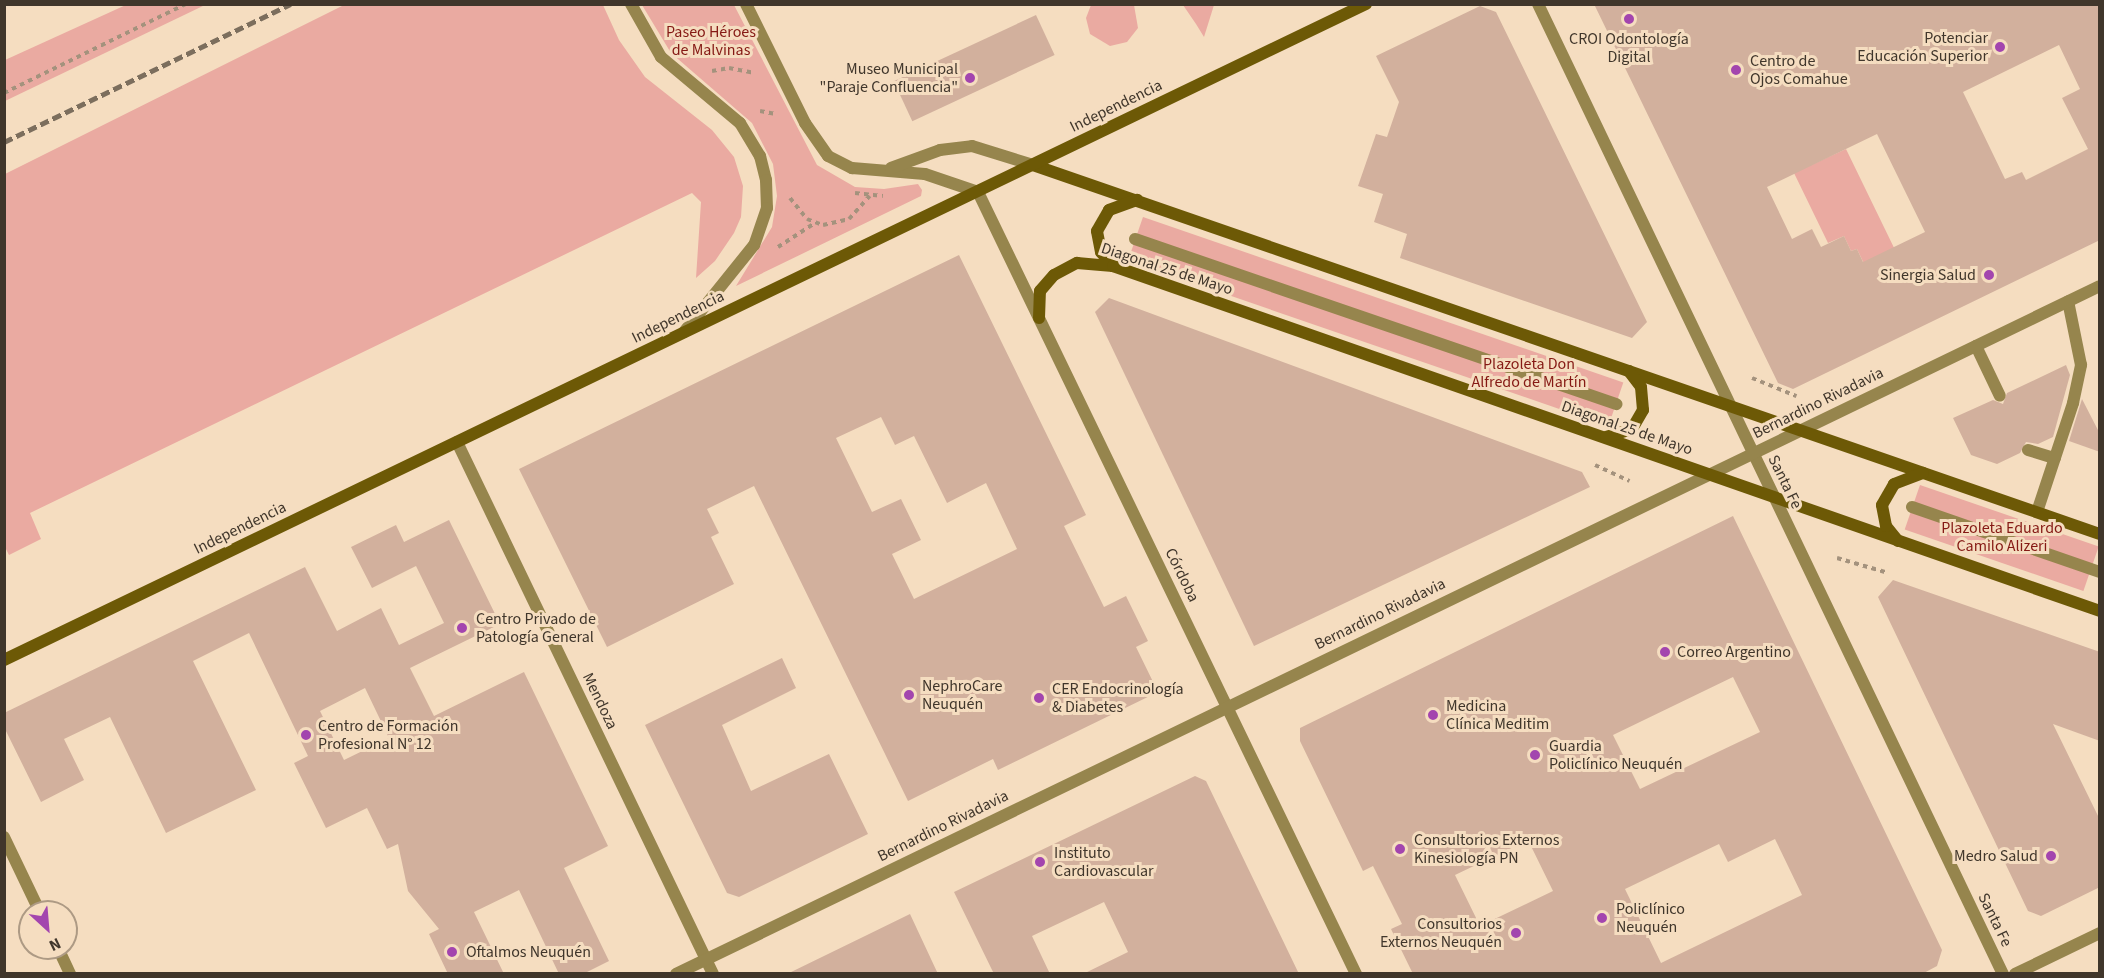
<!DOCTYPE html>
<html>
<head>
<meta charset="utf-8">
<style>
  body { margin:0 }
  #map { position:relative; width:2104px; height:978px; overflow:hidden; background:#f5ddc0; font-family:"Source Sans 3",sans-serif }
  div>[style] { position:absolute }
  .green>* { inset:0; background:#eaaaa1; transform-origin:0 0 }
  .building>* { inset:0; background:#d2b09d; transform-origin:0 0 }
  .path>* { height:4px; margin-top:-2px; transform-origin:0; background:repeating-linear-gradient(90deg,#a4927d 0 4.5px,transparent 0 9px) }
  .service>* { height:12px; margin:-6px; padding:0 6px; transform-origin:6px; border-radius:6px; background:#96854d }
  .pedestrian>* { height:12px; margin:-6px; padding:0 6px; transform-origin:6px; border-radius:6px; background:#96854d }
  .minor>* { height:12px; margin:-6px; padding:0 6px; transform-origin:6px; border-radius:6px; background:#96854d }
  .tertiary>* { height:12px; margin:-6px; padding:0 6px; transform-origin:6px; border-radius:6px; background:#96854d }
  .secondary>* { height:12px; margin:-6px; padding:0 6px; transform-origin:6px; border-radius:6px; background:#6d5906 }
  .rail>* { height:4.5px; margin-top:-2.25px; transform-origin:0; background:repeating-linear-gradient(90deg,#7c6e5d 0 9px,transparent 0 13.5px) }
  .dots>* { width:16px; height:16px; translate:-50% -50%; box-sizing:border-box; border:3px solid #f5ddc0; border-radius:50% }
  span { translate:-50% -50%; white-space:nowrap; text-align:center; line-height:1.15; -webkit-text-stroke:6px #f5ddc0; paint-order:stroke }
  .park-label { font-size:16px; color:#851914 }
  .poi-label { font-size:16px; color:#40362b }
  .right { translate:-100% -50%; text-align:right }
  .left { translate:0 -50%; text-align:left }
  .street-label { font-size:16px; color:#40362b }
  .frame { position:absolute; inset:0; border:6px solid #40362b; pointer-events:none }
  .north { position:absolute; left:18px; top:900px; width:60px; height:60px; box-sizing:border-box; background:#f5ddc0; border:2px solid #ad9a84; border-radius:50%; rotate:154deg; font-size:16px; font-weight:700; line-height:24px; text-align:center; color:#40362b }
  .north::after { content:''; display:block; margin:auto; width:21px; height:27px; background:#a345ae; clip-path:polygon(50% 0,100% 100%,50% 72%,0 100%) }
</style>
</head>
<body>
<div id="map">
  <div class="green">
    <i style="clip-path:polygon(128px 4px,205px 5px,5px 101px,5px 60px)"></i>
    <i style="clip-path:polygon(346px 4px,603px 5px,619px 40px,645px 77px,712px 130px,734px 157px,743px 186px,741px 217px,734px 233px,715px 261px,696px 278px,701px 202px,692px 193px,30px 513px,41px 539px,9px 555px,4px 545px,5px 174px)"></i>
    <i style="clip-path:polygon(642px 5px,734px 5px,817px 165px,855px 187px,884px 189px,918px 184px,922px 190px,921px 196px,736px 286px,772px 227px,777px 196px,773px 164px,752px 123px,671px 53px)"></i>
    <i style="clip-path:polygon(1134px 5px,1138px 28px,1127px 42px,1110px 46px,1090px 34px,1086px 18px,1091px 5px)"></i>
    <i style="clip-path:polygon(1183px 5px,1214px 5px,1204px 37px,1196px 24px)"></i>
    <i style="clip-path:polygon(1846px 149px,1899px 258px,1868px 272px,1857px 249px,1851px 251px,1844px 236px,1828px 243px,1794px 173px)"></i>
    <i style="left:1143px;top:217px;width:508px;height:46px;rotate:19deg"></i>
    <i style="left:1920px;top:485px;width:189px;height:47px;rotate:19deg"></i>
  </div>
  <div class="building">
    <i style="clip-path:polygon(evenodd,1594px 4px,2100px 4px,2100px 240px,1793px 389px,1778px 383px,1594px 4px,2059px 45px,2080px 89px,2062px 98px,2088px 149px,2026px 180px,2022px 172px,2005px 179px,1963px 92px,2059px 45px,1594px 4px,1877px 134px,1925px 232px,1863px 262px,1857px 249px,1851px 251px,1844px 236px,1821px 247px,1812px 229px,1792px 239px,1767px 187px,1877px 134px)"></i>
    <i style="clip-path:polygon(1480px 6px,1496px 12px,1647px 322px,1632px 338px,1400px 258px,1407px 234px,1374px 222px,1383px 194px,1358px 186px,1376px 134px,1387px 137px,1399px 102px,1376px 56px)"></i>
    <i style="left:1036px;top:15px;width:44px;height:157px;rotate:65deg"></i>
    <i style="clip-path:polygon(evenodd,959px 255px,1086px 515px,1064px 526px,1104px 607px,1126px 596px,1148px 641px,1136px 647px,1158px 692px,998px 770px,993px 759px,908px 801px,754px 486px,707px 509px,719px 533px,711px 537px,734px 584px,607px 647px,519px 469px,959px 255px,881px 417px,895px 445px,914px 436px,947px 503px,986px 483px,1017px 549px,914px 599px,892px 554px,921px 540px,901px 499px,872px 512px,836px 438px,881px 417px)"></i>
    <i style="clip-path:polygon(1109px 298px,1582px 472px,1590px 487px,1254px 646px,1095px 312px)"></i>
    <i style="clip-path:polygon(2066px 365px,2070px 375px,2053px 437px,2038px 444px,2026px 442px,2020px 453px,1997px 464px,1971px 455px,1953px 418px,1993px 400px,2003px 404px,2007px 393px)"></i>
    <i style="clip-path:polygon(2082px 399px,2100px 434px,2100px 452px,2069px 441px)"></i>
    <i style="clip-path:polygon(evenodd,1733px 516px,1942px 950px,1937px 966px,1922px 974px,1413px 974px,1391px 929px,1402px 924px,1373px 866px,1363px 871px,1300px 741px,1300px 728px,1733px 516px,1733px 677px,1760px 732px,1640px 789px,1613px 735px,1733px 677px,1733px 516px,1775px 839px,1802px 895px,1661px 963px,1625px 889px,1719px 844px,1728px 862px,1775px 839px,1733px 516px,1528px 840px,1553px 891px,1480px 926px,1455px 875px,1528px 840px)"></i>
    <i style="clip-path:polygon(evenodd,449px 520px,500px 624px,410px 668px,434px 716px,524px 672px,608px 846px,564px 868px,609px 961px,583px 974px,559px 974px,519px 890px,474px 912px,504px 974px,448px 974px,429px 934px,439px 929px,408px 891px,398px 844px,387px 849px,367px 808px,326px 828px,294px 763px,308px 756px,249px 633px,193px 661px,256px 790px,166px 833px,110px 717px,64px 739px,84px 780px,41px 802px,4px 727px,4px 713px,305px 567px,337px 631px,381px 608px,399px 645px,444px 623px,416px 566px,372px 588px,351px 547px,396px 525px,404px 542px,449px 520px,365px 688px,389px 738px,344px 760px,320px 711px,365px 688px)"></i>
    <i style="clip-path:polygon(1893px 580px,2100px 652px,2100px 741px,2053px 724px,2100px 820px,2100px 887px,2041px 916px,2028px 911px,1878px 597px)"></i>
    <i style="clip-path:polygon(782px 658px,796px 688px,722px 725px,751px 791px,829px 754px,868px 834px,739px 897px,727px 893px,645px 725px)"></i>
    <i style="clip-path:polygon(1195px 776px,1206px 781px,1299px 974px,1083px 974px,1128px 952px,1104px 902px,1032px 936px,1050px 974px,994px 974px,954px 892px)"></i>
    <i style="clip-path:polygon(910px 914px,938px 974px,787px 974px,865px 936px)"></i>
  </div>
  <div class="path">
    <i style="left:712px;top:71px;width:17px;rotate:-10deg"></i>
    <i style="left:729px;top:68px;width:25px;rotate:11deg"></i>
    <i style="left:4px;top:93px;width:203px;rotate:-26.1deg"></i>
    <i style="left:760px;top:111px;width:16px;rotate:11deg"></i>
    <i style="left:855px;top:193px;width:28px;rotate:6deg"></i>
    <i style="left:790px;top:198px;width:27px;rotate:51deg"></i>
    <i style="left:807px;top:219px;width:17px;rotate:21deg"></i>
    <i style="left:823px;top:225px;width:27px;rotate:-13deg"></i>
    <i style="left:849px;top:219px;width:31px;rotate:-48deg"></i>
    <i style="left:778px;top:247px;width:44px;rotate:-33deg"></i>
    <i style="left:1752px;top:378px;width:48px;rotate:22.2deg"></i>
    <i style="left:1595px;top:465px;width:38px;rotate:25deg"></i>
    <i style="left:1837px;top:558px;width:50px;rotate:16.3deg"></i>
  </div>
  <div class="service">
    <i style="left:1976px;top:346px;width:55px;rotate:64.4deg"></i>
    <i style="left:2028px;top:450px;width:28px;rotate:17deg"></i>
    <i style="left:2037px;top:512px;width:115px;rotate:-71.7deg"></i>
    <i style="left:2073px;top:403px;width:39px;rotate:-78deg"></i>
    <i style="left:2081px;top:365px;width:65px;rotate:-101.5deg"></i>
  </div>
  <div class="pedestrian">
    <i style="left:1135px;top:239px;width:509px;rotate:18.93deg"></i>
    <i style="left:1912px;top:507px;width:199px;rotate:19.1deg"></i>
  </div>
  <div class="minor">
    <i style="left:631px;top:4px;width:61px;rotate:60.5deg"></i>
    <i style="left:661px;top:57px;width:103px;rotate:39.9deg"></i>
    <i style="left:740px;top:123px;width:39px;rotate:59deg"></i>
    <i style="left:760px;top:156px;width:25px;rotate:76deg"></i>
    <i style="left:766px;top:180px;width:28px;rotate:88deg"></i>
    <i style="left:767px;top:208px;width:39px;rotate:109deg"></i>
    <i style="left:754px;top:245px;width:112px;rotate:128.8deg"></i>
    <i style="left:746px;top:4px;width:133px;rotate:63.6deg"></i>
    <i style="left:805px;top:123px;width:40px;rotate:55.1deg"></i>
    <i style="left:828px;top:156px;width:27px;rotate:27deg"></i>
    <i style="left:852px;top:168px;width:73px;rotate:4.7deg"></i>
    <i style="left:925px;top:174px;width:56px;rotate:18.8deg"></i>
    <i style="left:978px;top:192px;width:869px;rotate:64.2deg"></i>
    <i style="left:1538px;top:4px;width:1076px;rotate:64.39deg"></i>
    <i style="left:891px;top:168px;width:52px;rotate:-20.2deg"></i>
    <i style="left:940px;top:150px;width:32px;rotate:-7deg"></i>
    <i style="left:972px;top:146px;width:64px;rotate:17.3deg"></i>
    <i style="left:457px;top:442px;width:590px;rotate:64.3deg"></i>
    <i style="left:676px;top:974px;width:1581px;rotate:-25.79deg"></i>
    <i style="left:2015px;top:974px;width:94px;rotate:-25.8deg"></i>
  </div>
  <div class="tertiary">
    <i style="left:4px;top:837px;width:83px;rotate:64.4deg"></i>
    <i style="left:58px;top:948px;width:29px;rotate:65deg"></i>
  </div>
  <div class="secondary">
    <i style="left:1033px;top:165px;width:1129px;rotate:19.08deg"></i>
    <i style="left:1113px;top:266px;width:18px;rotate:-131deg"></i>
    <i style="left:1101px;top:252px;width:21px;rotate:-101deg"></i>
    <i style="left:1097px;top:231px;width:24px;rotate:-60deg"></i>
    <i style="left:1109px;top:210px;width:30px;rotate:-20deg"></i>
    <i style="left:1039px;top:318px;width:27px;rotate:-88deg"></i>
    <i style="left:1040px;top:291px;width:21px;rotate:-49deg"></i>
    <i style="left:1054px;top:275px;width:26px;rotate:-28deg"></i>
    <i style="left:1077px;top:263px;width:36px;rotate:5deg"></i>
    <i style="left:1113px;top:266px;width:1046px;rotate:19.27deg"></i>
    <i style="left:1606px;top:437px;width:27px;rotate:-17deg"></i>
    <i style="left:1632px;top:429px;width:22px;rotate:-60deg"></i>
    <i style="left:1643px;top:410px;width:23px;rotate:-95deg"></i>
    <i style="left:1641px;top:387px;width:20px;rotate:-127deg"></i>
    <i style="left:1898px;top:541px;width:19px;rotate:-129deg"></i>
    <i style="left:1886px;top:526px;width:21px;rotate:-101deg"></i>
    <i style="left:1882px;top:505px;width:24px;rotate:-60deg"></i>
    <i style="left:1894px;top:484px;width:31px;rotate:-21deg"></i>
    <i style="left:4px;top:660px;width:1512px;rotate:-25.72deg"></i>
  </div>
  <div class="rail">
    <i style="left:4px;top:142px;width:318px;rotate:-25.7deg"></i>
  </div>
  <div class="dots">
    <i style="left:1629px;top:19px;background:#a345ae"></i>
    <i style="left:2000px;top:47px;background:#a345ae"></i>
    <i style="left:1736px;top:70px;background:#a345ae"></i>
    <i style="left:970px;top:78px;background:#a345ae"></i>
    <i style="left:1989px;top:275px;background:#a345ae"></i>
    <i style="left:462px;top:628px;background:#a345ae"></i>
    <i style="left:1665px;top:652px;background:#a345ae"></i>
    <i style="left:909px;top:695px;background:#a345ae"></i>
    <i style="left:1039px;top:698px;background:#a345ae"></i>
    <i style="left:1433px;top:715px;background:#a345ae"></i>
    <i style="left:306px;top:735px;background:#a345ae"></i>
    <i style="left:1535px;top:755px;background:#a345ae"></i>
    <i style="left:1400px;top:849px;background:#a345ae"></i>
    <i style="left:2051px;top:856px;background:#a345ae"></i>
    <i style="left:1040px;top:862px;background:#a345ae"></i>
    <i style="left:1602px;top:918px;background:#a345ae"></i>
    <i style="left:1516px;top:933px;background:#a345ae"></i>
    <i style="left:452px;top:952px;background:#a345ae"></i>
  </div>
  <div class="park-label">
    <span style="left:711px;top:41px">Paseo Héroes<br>de Malvinas</span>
    <span style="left:1529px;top:373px">Plazoleta Don<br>Alfredo de Martín</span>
    <span style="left:2002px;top:537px">Plazoleta Eduardo<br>Camilo Alizeri</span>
  </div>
  <div class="poi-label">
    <span class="right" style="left:1988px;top:47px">Potenciar<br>Educación Superior</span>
    <span style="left:1629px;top:48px">CROI Odontología<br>Digital</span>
    <span class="left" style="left:1750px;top:70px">Centro de<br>Ojos Comahue</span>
    <span class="right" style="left:958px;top:78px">Museo Municipal<br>"Paraje Confluencia"</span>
    <span class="right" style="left:1976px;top:275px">Sinergia Salud</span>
    <span class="left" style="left:476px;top:628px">Centro Privado de<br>Patología General</span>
    <span class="left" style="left:1677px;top:652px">Correo Argentino</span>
    <span class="left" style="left:922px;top:695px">NephroCare<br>Neuquén</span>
    <span class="left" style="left:1052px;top:698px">CER Endocrinología<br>&amp; Diabetes</span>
    <span class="left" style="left:1446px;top:715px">Medicina<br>Clínica Meditim</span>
    <span class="left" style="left:318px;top:735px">Centro de Formación<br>Profesional N° 12</span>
    <span class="left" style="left:1549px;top:755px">Guardia<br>Policlínico Neuquén</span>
    <span class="left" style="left:1414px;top:849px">Consultorios Externos<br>Kinesiología PN</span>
    <span class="left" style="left:1054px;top:862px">Instituto<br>Cardiovascular</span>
    <span class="right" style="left:2038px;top:856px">Medro Salud</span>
    <span class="left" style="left:1616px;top:918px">Policlínico<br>Neuquén</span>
    <span class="right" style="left:1502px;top:933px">Consultorios<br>Externos Neuquén</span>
    <span class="left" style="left:466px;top:952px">Oftalmos Neuquén</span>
  </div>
  <div class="street-label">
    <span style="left:1116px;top:106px;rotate:-26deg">Independencia</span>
    <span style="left:1167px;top:269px;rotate:18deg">Diagonal 25 de Mayo</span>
    <span style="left:678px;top:317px;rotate:-26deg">Independencia</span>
    <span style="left:1818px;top:403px;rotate:-26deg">Bernardino Rivadavia</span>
    <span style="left:1627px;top:428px;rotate:19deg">Diagonal 25 de Mayo</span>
    <span style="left:1785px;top:482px;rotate:64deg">Santa Fe</span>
    <span style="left:240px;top:528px;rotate:-26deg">Independencia</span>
    <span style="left:1182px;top:575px;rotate:64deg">Córdoba</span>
    <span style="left:1380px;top:614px;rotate:-26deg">Bernardino Rivadavia</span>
    <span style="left:600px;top:701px;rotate:64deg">Mendoza</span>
    <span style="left:943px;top:826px;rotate:-26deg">Bernardino Rivadavia</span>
    <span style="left:1995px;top:920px;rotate:64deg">Santa Fe</span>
  </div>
  <div class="frame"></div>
  <div class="north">N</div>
</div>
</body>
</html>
